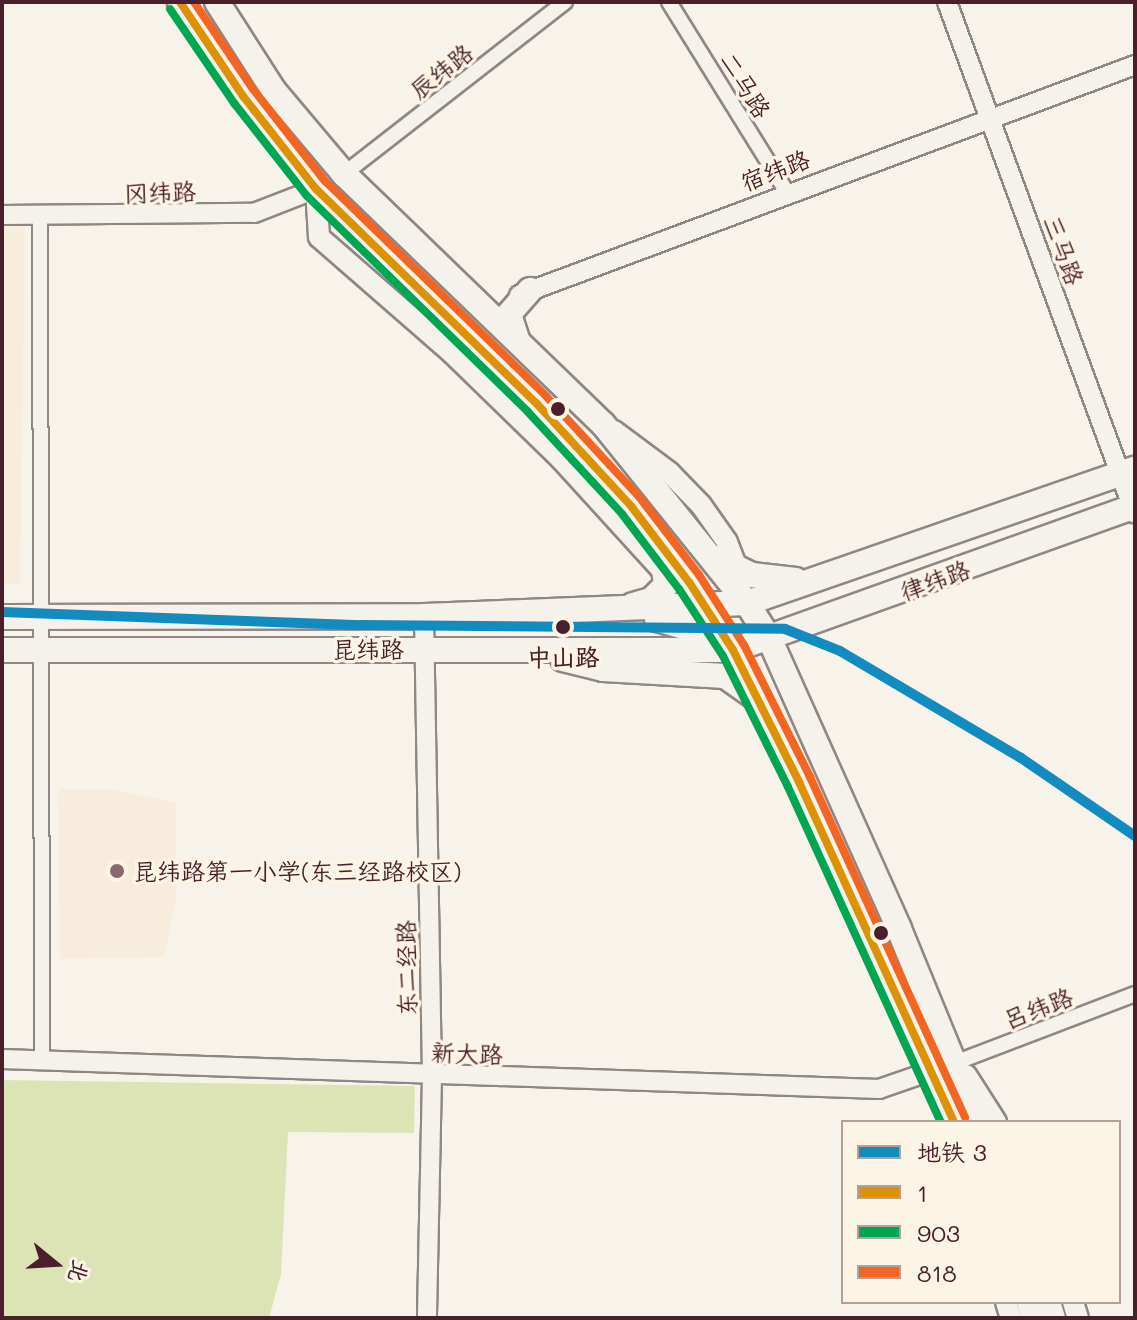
<!DOCTYPE html>
<html>
<head>
<meta charset="utf-8">
<style>
  body { margin:0 }
  #map { position:relative; width:1137px; height:1320px; overflow:hidden; background:#f7f3ea; font-family:Mali,"LXGW WenKai TC",sans-serif }
  div>[style] { position:absolute }
  .built>* { inset:0; background:#f8ecdc }
  .green>* { inset:0; background:#dce4b6 }
  .roads { filter:drop-shadow(2px 0 #908684) drop-shadow(-2px 0 #908684) drop-shadow(0 2px #908684) drop-shadow(0 -2px #908684) }
  .minor>* { height:14px; margin:-7px; padding:0 7px; transform-origin:7px; border-radius:7px; background:#f5f2ec }
  .tertiary>* { height:18px; margin:-9px; padding:0 9px; transform-origin:9px; border-radius:9px; background:#f5f2ec }
  .secondary>* { height:20px; margin:-10px; padding:0 10px; transform-origin:10px; border-radius:10px; background:#f5f2ec }
  .primary>* { height:24px; margin:-12px; padding:0 12px; transform-origin:12px; border-radius:12px; background:#f5f2ec }
  .bus-1>* { height:8px; margin:-4px; padding:0 4px; transform-origin:4px; border-radius:4px; background:#dd9206 }
  .bus-2>* { height:8px; margin:-4px; padding:0 4px; transform-origin:4px; border-radius:4px; background:#00a651 }
  .bus-3>* { height:8px; margin:-4px; padding:0 4px; transform-origin:4px; border-radius:4px; background:#f26522 }
  .metro-1>* { height:10px; margin:-5px; padding:0 5px; transform-origin:5px; border-radius:5px; background:#128bbe }
  .dots>* { width:22px; height:22px; translate:-50% -50%; box-sizing:border-box; border:4px solid #fcf5e5; border-radius:50% }
  span { translate:-50% -50%; white-space:nowrap; text-align:center; line-height:1.15; -webkit-text-stroke:7px #fcf5e5; paint-order:stroke }
  .street-label { font-size:24px; color:#4a1f2b }
  .stop-label { font-size:24px; color:#4a1f2b; font-weight:700 }
  .poi-label { font-size:24px; color:#4a1f2b }
  .left { translate:0 -50%; text-align:left }
  .frame { position:absolute; inset:0; border:4px solid #4a1f2b; pointer-events:none }
  .legend { position:absolute; left:841px; top:1120px; width:280px; height:184px; box-sizing:border-box; background:#fcf5e5; border:2px solid #b59f9b; margin:0; padding:10px 14px; list-style:none; font-size:24px; color:#4a1f2b }
  .legend li { display:flex; align-items:center; gap:16px; height:40px }
  .legend b { width:40px; border:2px solid #b59f9b }
  .north { position:absolute; left:16px; top:1224px; width:80px; height:80px; -webkit-text-stroke:6px #fcf5e5; paint-order:stroke; rotate:108deg; font-size:22px; font-weight:700; line-height:32px; text-align:center; color:#4a1f2b }
  .north::after { content:''; display:block; margin:auto; width:28px; height:36px; background:#4a1f2b; clip-path:polygon(50% 0,100% 100%,50% 72%,0 100%) }
</style>
</head>
<body>
<div id="map">
  <div class="built">
    <i style="clip-path:polygon(2px 227px,25px 227px,20px 584px,2px 583px)"></i>
    <i style="clip-path:polygon(58px 789px,113px 789px,176px 803px,176px 900px,164px 957px,60px 959px)"></i>
  </div>
  <div class="green">
    <i style="clip-path:polygon(2px 1080px,415px 1086px,414px 1133px,288px 1132px,281px 1274px,269px 1318px,2px 1318px)"></i>
  </div>
  <div class="roads">
    <div class="minor">
      <i style="left:669px;top:2px;width:222px;rotate:58.2deg"></i>
      <i style="left:344px;top:174px;width:280px;rotate:-37.9deg"></i>
      <i style="left:40px;top:217px;width:842px;rotate:89.86deg"></i>
      <i style="left:957px;top:1062px;width:191px;rotate:-20.9deg"></i>
    </div>
    <div class="tertiary">
      <i style="left:947px;top:2px;width:545px;rotate:69.84deg"></i>
      <i style="left:2px;top:215px;width:252px;rotate:-0.5deg"></i>
      <i style="left:254px;top:213px;width:66px;rotate:-21.2deg"></i>
      <i style="left:519px;top:295px;width:658px;rotate:-20.47deg"></i>
      <i style="left:424px;top:616px;width:460px;rotate:89deg"></i>
      <i style="left:432px;top:1076px;width:242px;rotate:91.2deg"></i>
      <i style="left:2px;top:1059px;width:878px;rotate:1.96deg"></i>
      <i style="left:879px;top:1089px;width:52px;rotate:-19.1deg"></i>
    </div>
    <div class="secondary">
      <i style="left:316px;top:189px;width:48px;rotate:86.4deg"></i>
      <i style="left:319px;top:237px;width:176px;rotate:41.1deg"></i>
      <i style="left:452px;top:353px;width:151px;rotate:44.2deg"></i>
      <i style="left:560px;top:458px;width:165px;rotate:47.7deg"></i>
      <i style="left:614px;top:431px;width:69px;rotate:36.7deg"></i>
      <i style="left:669px;top:472px;width:46px;rotate:45.9deg"></i>
      <i style="left:701px;top:505px;width:45px;rotate:54.9deg"></i>
      <i style="left:727px;top:542px;width:36px;rotate:69deg"></i>
      <i style="left:966px;top:1075px;width:56px;rotate:57.4deg"></i>
      <i style="left:1006px;top:1302px;width:17px;rotate:73deg"></i>
      <i style="left:1073px;top:1302px;width:17px;rotate:73deg"></i>
    </div>
    <div class="primary">
      <i style="left:180px;top:2px;width:113px;rotate:56.2deg"></i>
      <i style="left:243px;top:96px;width:118px;rotate:51.9deg"></i>
      <i style="left:316px;top:189px;width:308px;rotate:44.2deg"></i>
      <i style="left:537px;top:404px;width:139px;rotate:47.3deg"></i>
      <i style="left:631px;top:506px;width:96px;rotate:52.7deg"></i>
      <i style="left:689px;top:582px;width:81px;rotate:57.1deg"></i>
      <i style="left:733px;top:650px;width:148px;rotate:63.4deg"></i>
      <i style="left:799px;top:782px;width:374px;rotate:65.5deg"></i>
      <i style="left:217px;top:2px;width:106px;rotate:57.4deg"></i>
      <i style="left:274px;top:91px;width:109px;rotate:49.9deg"></i>
      <i style="left:344px;top:174px;width:360px;rotate:44deg"></i>
      <i style="left:603px;top:424px;width:230px;rotate:51.2deg"></i>
      <i style="left:747px;top:603px;width:44px;rotate:58.1deg"></i>
      <i style="left:770px;top:640px;width:316px;rotate:65.9deg"></i>
      <i style="left:899px;top:929px;width:209px;rotate:67.7deg"></i>
      <i style="left:517px;top:339px;width:26px;rotate:-108deg"></i>
      <i style="left:509px;top:314px;width:32px;rotate:-49deg"></i>
      <i style="left:717px;top:558px;width:39px;rotate:26deg"></i>
      <i style="left:752px;top:575px;width:44px;rotate:6.5deg"></i>
      <i style="left:633px;top:605px;width:19px;rotate:-16deg"></i>
      <i style="left:651px;top:600px;width:21px;rotate:-45deg"></i>
      <i style="left:666px;top:585px;width:33px;rotate:-97deg"></i>
      <i style="left:2px;top:617px;width:422px;rotate:-0.1deg"></i>
      <i style="left:424px;top:616px;width:323px;rotate:-2.3deg"></i>
      <i style="left:747px;top:603px;width:410px;rotate:-19.1deg"></i>
      <i style="left:657px;top:619px;width:75px;rotate:16.3deg"></i>
      <i style="left:2px;top:650px;width:731px"></i>
      <i style="left:733px;top:650px;width:427px;rotate:-19.7deg"></i>
      <i style="left:563px;top:659px;width:41px;rotate:14deg"></i>
      <i style="left:603px;top:669px;width:122px;rotate:3.3deg"></i>
      <i style="left:725px;top:676px;width:35px;rotate:35deg"></i>
      <i style="left:1029px;top:1302px;width:17px;rotate:73deg"></i>
      <i style="left:1048px;top:1302px;width:17px;rotate:73deg"></i>
    </div>
  </div>
  <div class="bus-1">
    <i style="left:180px;top:2px;width:113px;rotate:56.2deg"></i>
    <i style="left:243px;top:96px;width:118px;rotate:51.9deg"></i>
    <i style="left:316px;top:189px;width:308px;rotate:44.2deg"></i>
    <i style="left:537px;top:404px;width:139px;rotate:47.3deg"></i>
    <i style="left:631px;top:506px;width:96px;rotate:52.7deg"></i>
    <i style="left:689px;top:582px;width:81px;rotate:57.1deg"></i>
    <i style="left:733px;top:650px;width:148px;rotate:63.4deg"></i>
    <i style="left:799px;top:782px;width:374px;rotate:65.5deg"></i>
  </div>
  <div class="bus-2">
    <i style="left:170px;top:9px;width:114px;rotate:55.8deg"></i>
    <i style="left:234px;top:103px;width:118px;rotate:51.9deg"></i>
    <i style="left:307px;top:196px;width:309px;rotate:44.3deg"></i>
    <i style="left:528px;top:412px;width:139px;rotate:47.3deg"></i>
    <i style="left:622px;top:514px;width:94px;rotate:52.8deg"></i>
    <i style="left:679px;top:589px;width:80px;rotate:56.7deg"></i>
    <i style="left:723px;top:656px;width:146px;rotate:63.6deg"></i>
    <i style="left:788px;top:787px;width:368px;rotate:65.5deg"></i>
  </div>
  <div class="bus-3">
    <i style="left:194px;top:2px;width:105px;rotate:55.9deg"></i>
    <i style="left:253px;top:89px;width:117px;rotate:52deg"></i>
    <i style="left:325px;top:181px;width:308px;rotate:44.2deg"></i>
    <i style="left:546px;top:396px;width:139px;rotate:47.3deg"></i>
    <i style="left:640px;top:498px;width:97px;rotate:52.5deg"></i>
    <i style="left:699px;top:575px;width:83px;rotate:57.3deg"></i>
    <i style="left:744px;top:645px;width:148px;rotate:63.4deg"></i>
    <i style="left:810px;top:777px;width:374px;rotate:65.5deg"></i>
  </div>
  <div class="metro-1">
    <i style="left:2px;top:612px;width:359px;rotate:2.1deg"></i>
    <i style="left:361px;top:625px;width:424px;rotate:0.5deg"></i>
    <i style="left:785px;top:629px;width:59px;rotate:21.8deg"></i>
    <i style="left:840px;top:651px;width:210px;rotate:30.6deg"></i>
    <i style="left:1021px;top:758px;width:138px;rotate:34.4deg"></i>
  </div>
  <div class="dots">
    <i style="left:558px;top:409px;background:#4a1f2b"></i>
    <i style="left:563px;top:627px;background:#4a1f2b"></i>
    <i style="left:117px;top:871px;background:#87696e"></i>
    <i style="left:881px;top:933px;background:#4a1f2b"></i>
  </div>
  <div class="street-label">
    <span style="left:441px;top:71px;rotate:-38deg">辰纬路</span>
    <span style="left:746px;top:85px;rotate:58deg">二马路</span>
    <span style="left:775px;top:170px;rotate:-21deg">宿纬路</span>
    <span style="left:160px;top:192px;rotate:-2deg">冈纬路</span>
    <span style="left:1064px;top:250px;rotate:70deg">三马路</span>
    <span style="left:935px;top:580px;rotate:-20deg">律纬路</span>
    <span style="left:368px;top:649px">昆纬路</span>
    <span style="left:406px;top:968px;rotate:-91deg">东二经路</span>
    <span style="left:1038px;top:1008px;rotate:-21deg">吕纬路</span>
    <span style="left:467px;top:1053px;rotate:2deg">新大路</span>
  </div>
  <div class="stop-label">
    <span style="left:563px;top:657px">中山路</span>
  </div>
  <div class="poi-label">
    <span class="left" style="left:133px;top:871px">昆纬路第一小学(东三经路校区)</span>
  </div>
  <div class="frame"></div>
  <ul class="legend">
  <li><b style="height:10px;background:#128bbe"></b>地铁 3</li>
  <li><b style="height:10px;background:#dd9206"></b>1</li>
  <li><b style="height:10px;background:#00a651"></b>903</li>
  <li><b style="height:10px;background:#f26522"></b>818</li>
  </ul>
  <div class="north">北</div>
</div>
</body>
</html>
